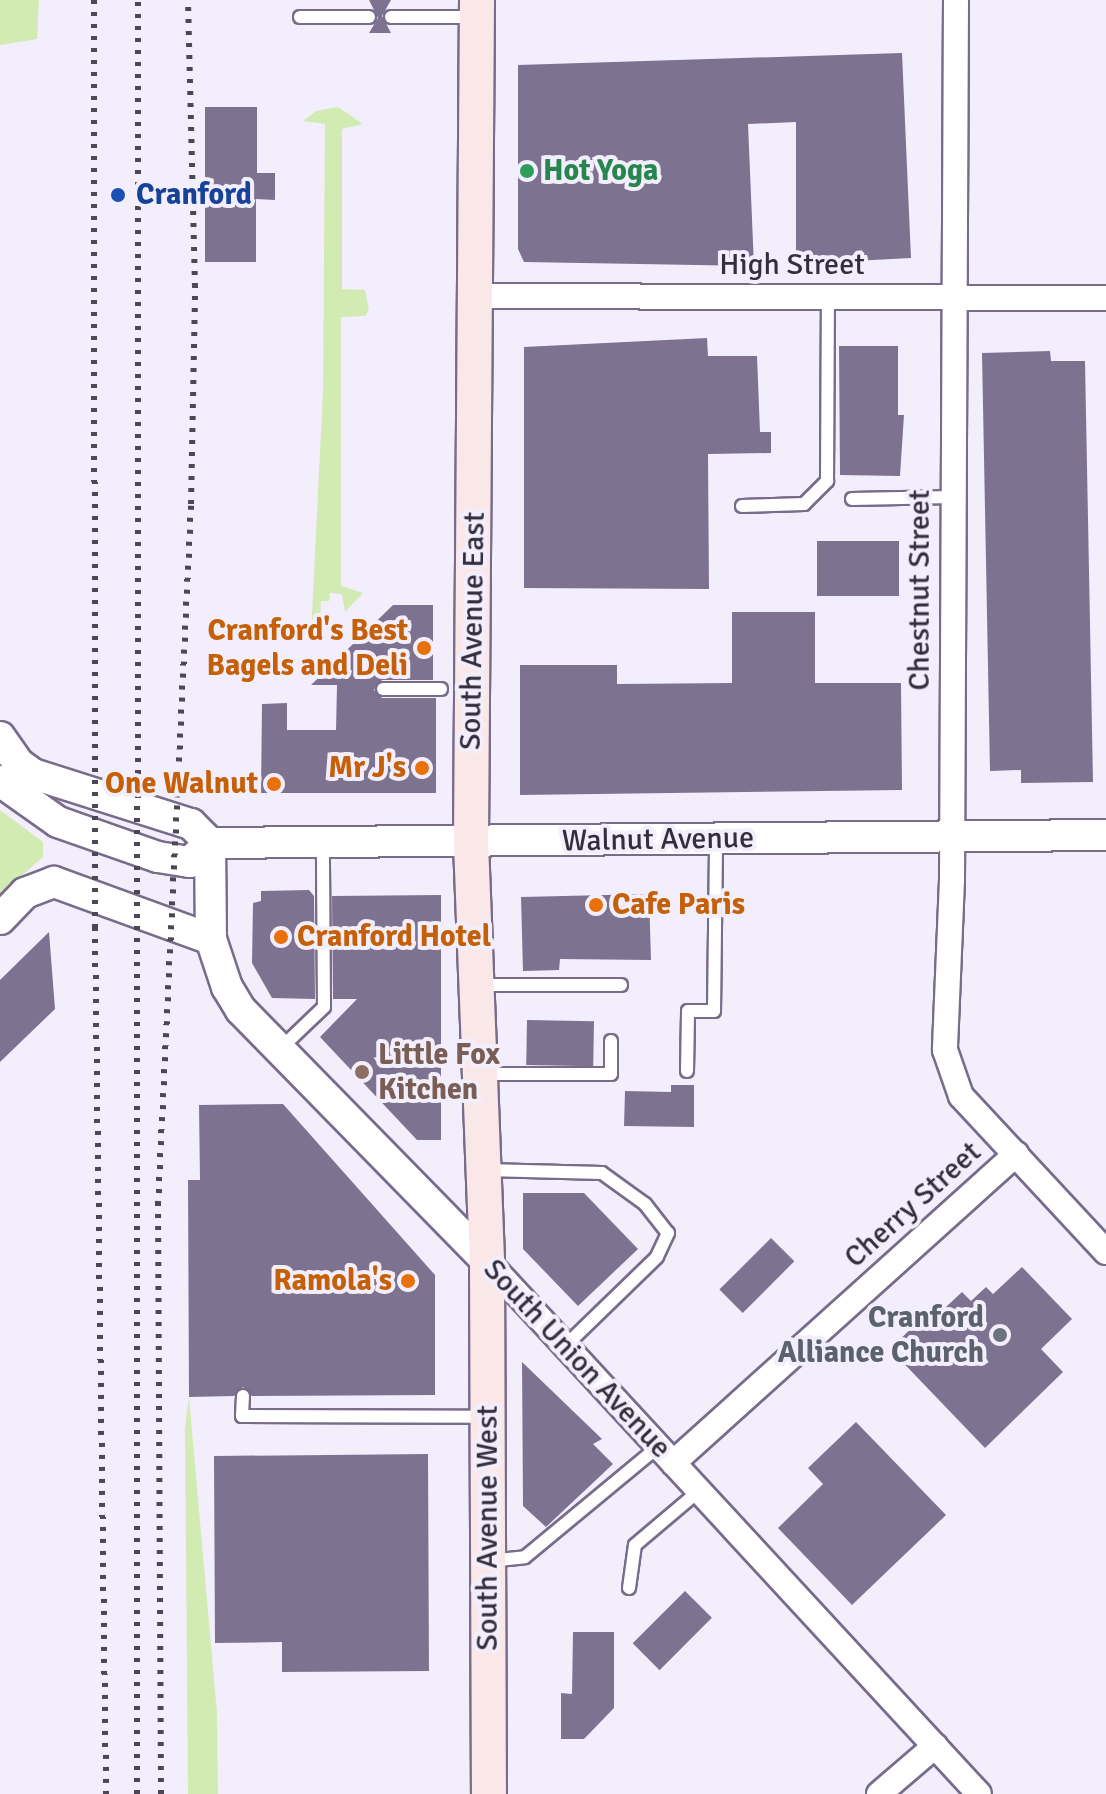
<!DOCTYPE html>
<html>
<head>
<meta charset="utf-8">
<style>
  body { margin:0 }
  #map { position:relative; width:1106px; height:1794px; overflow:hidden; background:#f3eefc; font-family:Signika,sans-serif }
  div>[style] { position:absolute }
  .green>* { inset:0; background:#d2ebb2 }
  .building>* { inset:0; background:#7e7291; transform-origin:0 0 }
  .roads { filter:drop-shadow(2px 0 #786c8b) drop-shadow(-2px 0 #786c8b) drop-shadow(0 2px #786c8b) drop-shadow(0 -2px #786c8b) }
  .service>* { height:12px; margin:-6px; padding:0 6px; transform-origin:6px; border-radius:6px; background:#fff }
  .minor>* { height:24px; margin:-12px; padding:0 12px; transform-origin:12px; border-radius:12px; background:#fff }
  .tertiary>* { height:30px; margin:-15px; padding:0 15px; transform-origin:15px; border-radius:15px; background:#fff }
  .secondary>* { height:34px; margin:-17px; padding:0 17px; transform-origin:17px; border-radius:17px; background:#fae8e8 }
  .rail>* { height:6px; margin-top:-3px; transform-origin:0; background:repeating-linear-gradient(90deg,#4c4755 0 4px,transparent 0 12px) }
  .dots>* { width:22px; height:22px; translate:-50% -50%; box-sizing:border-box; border:4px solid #f3eefc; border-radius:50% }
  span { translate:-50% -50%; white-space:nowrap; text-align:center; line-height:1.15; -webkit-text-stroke:8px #f3eefc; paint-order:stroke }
  .leisure-label { font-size:30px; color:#27864d; font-weight:700 }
  .left { translate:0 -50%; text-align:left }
  .transit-label { font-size:30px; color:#164399; font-weight:700 }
  .street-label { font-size:30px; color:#332e3c }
  .food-label { font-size:30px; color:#c56008; font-weight:700 }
  .right { translate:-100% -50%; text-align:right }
  .education-label { font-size:30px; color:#785e54; font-weight:700 }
  .worship-label { font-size:30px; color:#5b616d; font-weight:700 }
</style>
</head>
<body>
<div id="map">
  <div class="green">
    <i style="clip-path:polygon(0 0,39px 0,37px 39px,0 45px)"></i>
    <i style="clip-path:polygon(338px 107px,363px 124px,342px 129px,342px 289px,365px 290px,369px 310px,365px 316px,341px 317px,341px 586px,363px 593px,345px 612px,342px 594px,330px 593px,329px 601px,321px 601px,319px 638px,290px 639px,311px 634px,323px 391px,325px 124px,303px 121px,316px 111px)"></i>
    <i style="clip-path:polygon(0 810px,43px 842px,43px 857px,0 894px)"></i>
    <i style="clip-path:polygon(189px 1397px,217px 1713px,218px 1794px,188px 1794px,185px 1427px)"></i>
  </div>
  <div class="building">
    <i style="clip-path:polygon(369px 0,391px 0,382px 16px,391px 33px,369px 33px,378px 18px)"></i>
    <i style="clip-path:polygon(902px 53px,911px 258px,796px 264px,796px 122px,748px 124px,754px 266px,524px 262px,518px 249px,518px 65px)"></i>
    <i style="clip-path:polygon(205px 107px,257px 107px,257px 173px,275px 173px,275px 200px,256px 199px,256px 262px,205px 262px)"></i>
    <i style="clip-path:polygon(707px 338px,708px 356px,757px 356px,760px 432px,771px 432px,771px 453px,708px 454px,709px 589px,524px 588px,524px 347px)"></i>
    <i style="clip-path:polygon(839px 346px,898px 346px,898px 415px,904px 415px,900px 476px,840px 475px)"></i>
    <i style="clip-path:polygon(1050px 351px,1051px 361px,1085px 361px,1093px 782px,1021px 783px,1021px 770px,990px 771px,982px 353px)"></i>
    <i style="left:817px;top:541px;width:82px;height:55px"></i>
    <i style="clip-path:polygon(393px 605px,433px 605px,433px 680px,382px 680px,374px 690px,382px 698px,436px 698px,436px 793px,261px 793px,262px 704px,287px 703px,287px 730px,336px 730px,337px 685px,311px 685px)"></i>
    <i style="clip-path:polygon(732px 612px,815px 612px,815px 683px,901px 683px,902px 790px,520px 795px,520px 665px,617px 665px,617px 684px,732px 683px)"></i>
    <i style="clip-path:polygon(309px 890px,314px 896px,315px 999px,272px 998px,252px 963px,253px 903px,261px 901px,261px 891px)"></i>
    <i style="clip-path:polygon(649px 894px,651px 960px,560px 959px,559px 970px,523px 971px,521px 897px)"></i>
    <i style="clip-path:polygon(441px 895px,441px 1140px,417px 1140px,320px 1037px,357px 999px,333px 999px,332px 896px)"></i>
    <i style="clip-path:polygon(49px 932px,55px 1009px,0 1062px,0 980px)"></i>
    <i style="left:527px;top:1020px;width:67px;height:45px;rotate:1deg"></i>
    <i style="clip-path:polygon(671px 1085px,694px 1085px,694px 1127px,624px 1126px,625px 1091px,671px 1092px)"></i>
    <i style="clip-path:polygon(283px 1104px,435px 1275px,435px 1395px,252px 1396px,243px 1387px,234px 1396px,189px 1397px,188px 1180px,200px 1180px,199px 1105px)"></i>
    <i style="clip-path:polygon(523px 1193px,584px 1193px,638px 1249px,578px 1306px,523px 1249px)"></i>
    <i style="left:771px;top:1238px;width:33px;height:73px;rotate:45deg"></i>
    <i style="clip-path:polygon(1022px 1267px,1072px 1319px,1041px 1349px,1063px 1372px,985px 1448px,890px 1349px,926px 1314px,932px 1320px,962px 1292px,971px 1301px,986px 1287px,993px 1294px)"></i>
    <i style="clip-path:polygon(522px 1362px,602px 1439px,593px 1444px,613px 1464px,546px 1527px,523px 1506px)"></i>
    <i style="clip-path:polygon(856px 1422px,946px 1515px,852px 1605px,778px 1528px,823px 1484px,808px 1468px)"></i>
    <i style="clip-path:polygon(428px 1454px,429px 1671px,282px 1672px,282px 1642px,215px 1643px,214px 1456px)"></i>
    <i style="left:685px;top:1591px;width:38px;height:74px;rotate:45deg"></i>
    <i style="clip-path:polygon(573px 1632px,614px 1632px,614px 1708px,584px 1739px,561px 1739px,561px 1693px,572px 1694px)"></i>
  </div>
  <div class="roads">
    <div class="service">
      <i style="left:300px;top:17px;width:69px"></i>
      <i style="left:391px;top:17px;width:85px"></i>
      <i style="left:852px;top:499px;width:100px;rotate:-1.1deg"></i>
      <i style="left:742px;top:506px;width:62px;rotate:-1.8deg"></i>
      <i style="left:804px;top:504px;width:33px;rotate:-45deg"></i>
      <i style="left:827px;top:481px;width:184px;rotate:-89.7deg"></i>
      <i style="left:383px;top:689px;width:58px"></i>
      <i style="left:480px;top:985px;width:141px"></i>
      <i style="left:280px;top:1049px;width:61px;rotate:-43.7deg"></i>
      <i style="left:324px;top:1007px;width:163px;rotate:-90.4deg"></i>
      <i style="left:687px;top:1071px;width:60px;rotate:-89deg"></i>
      <i style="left:688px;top:1011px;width:26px"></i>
      <i style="left:714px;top:1011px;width:171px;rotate:-89.3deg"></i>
      <i style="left:483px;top:1074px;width:128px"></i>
      <i style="left:611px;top:1074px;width:33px;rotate:-90deg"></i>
      <i style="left:486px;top:1170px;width:116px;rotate:1.5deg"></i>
      <i style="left:602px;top:1173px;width:53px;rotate:35.8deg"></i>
      <i style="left:645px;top:1204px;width:37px;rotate:52deg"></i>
      <i style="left:668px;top:1233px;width:26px;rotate:115deg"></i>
      <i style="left:657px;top:1257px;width:128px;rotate:135.9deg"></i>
      <i style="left:243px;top:1396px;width:20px;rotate:93deg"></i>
      <i style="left:242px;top:1416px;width:242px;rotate:0.2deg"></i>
      <i style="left:489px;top:1561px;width:36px;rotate:-6deg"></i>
      <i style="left:525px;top:1557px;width:173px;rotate:-39.6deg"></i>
      <i style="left:629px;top:1588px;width:43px;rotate:-82.1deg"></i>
      <i style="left:635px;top:1545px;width:84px;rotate:-40.2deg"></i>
    </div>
    <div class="minor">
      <i style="left:956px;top:0;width:880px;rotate:90.26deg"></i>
      <i style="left:952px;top:880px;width:170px;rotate:92.4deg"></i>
      <i style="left:945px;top:1050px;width:49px;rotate:70.8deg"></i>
      <i style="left:961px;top:1096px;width:213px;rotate:47.1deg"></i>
      <i style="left:478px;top:296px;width:628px;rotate:0.18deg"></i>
      <i style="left:487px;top:1261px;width:725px;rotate:47.29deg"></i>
      <i style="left:673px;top:1463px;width:462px;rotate:-42deg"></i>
      <i style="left:879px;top:1794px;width:74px;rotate:-40.6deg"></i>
    </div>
    <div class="tertiary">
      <i style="left:0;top:737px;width:33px;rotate:55deg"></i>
      <i style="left:19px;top:764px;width:17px;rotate:36deg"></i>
      <i style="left:33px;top:774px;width:166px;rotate:17.6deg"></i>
      <i style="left:191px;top:824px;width:27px;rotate:45deg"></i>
      <i style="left:0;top:781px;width:71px;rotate:35.3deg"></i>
      <i style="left:58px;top:822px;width:106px;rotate:19.3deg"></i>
      <i style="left:158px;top:857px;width:32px;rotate:9deg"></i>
      <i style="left:190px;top:862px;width:28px;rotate:-44deg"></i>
      <i style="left:210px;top:843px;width:896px;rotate:-0.51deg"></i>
      <i style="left:210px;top:843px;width:96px;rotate:89.4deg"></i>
      <i style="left:211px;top:939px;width:51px;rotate:71.6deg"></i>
      <i style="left:227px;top:987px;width:27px;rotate:59deg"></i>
      <i style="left:241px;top:1010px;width:351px;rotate:45.6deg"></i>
      <i style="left:0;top:919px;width:36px;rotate:-46deg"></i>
      <i style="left:25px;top:893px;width:31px;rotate:-21deg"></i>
      <i style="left:54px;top:882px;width:167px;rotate:20deg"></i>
    </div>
    <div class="secondary">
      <i style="left:477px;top:0;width:843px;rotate:90.41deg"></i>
      <i style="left:471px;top:843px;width:418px;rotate:87.8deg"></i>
      <i style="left:487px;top:1261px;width:533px;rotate:89.79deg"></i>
    </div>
  </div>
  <div class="rail">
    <i style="left:94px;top:0;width:927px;rotate:89.94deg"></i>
    <i style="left:95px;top:927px;width:867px;rotate:89.27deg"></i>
    <i style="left:137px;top:1794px;width:1794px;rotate:-89.97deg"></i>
    <i style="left:161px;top:1794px;width:589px;rotate:-90.29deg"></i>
    <i style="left:158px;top:1205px;width:702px;rotate:-87.3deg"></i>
    <i style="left:191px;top:504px;width:217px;rotate:-88.9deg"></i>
    <i style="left:195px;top:287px;width:287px;rotate:-91.4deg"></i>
  </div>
  <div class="dots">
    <i style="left:527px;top:171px;background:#2e9e5b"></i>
    <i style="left:118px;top:195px;background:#1a4fb4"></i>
    <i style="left:424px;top:648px;background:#e8710a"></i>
    <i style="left:422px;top:768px;background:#e8710a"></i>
    <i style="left:274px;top:784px;background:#e8710a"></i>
    <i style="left:596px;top:905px;background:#e8710a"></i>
    <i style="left:281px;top:937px;background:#e8710a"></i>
    <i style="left:362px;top:1072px;background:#8d6e63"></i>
    <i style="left:408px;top:1281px;background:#e8710a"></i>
    <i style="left:1000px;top:1335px;background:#6b7280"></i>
  </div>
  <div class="leisure-label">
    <span class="left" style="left:543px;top:171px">Hot Yoga</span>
  </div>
  <div class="transit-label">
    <span class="left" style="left:136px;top:195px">Cranford</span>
  </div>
  <div class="street-label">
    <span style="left:792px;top:265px">High Street</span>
    <span style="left:920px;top:590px;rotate:-90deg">Chestnut Street</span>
    <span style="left:473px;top:631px;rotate:-89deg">South Avenue East</span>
    <span style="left:658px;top:840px;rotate:-1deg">Walnut Avenue</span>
    <span style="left:913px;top:1205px;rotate:-42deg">Cherry Street</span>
    <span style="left:577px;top:1359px;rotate:47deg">South Union Avenue</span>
    <span style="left:488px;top:1528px;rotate:-90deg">South Avenue West</span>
  </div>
  <div class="food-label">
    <span class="right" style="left:408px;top:648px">Cranford's Best<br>Bagels and Deli</span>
    <span class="right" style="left:406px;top:768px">Mr J's</span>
    <span class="right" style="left:258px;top:784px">One Walnut</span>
    <span class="left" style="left:612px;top:905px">Cafe Paris</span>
    <span class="left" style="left:297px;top:937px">Cranford Hotel</span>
    <span class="right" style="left:392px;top:1281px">Ramola's</span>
  </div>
  <div class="education-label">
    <span class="left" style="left:378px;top:1072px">Little Fox<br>Kitchen</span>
  </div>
  <div class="worship-label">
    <span class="right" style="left:984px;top:1335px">Cranford<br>Alliance Church</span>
  </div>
</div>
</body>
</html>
